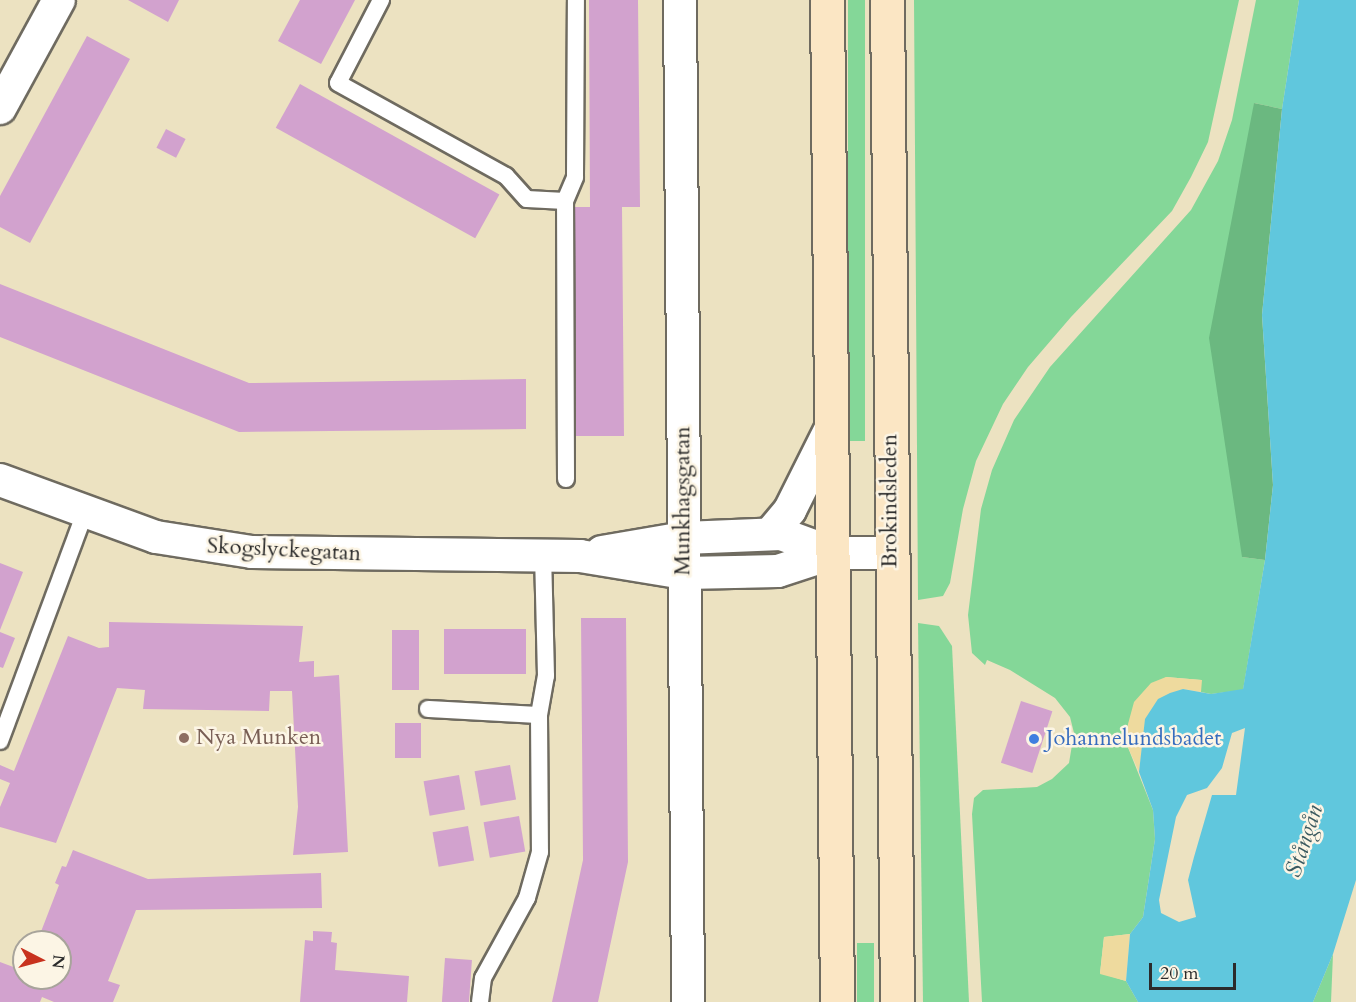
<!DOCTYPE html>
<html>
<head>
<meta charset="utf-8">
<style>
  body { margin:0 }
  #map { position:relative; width:1356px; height:1002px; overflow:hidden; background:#ece2c1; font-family:Cardo,serif }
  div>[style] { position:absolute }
  .green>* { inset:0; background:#84d798; transform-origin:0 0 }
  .forest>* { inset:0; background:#6bb880 }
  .sand>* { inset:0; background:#eeda9e }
  .water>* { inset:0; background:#60c7dd }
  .building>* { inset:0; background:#d2a2ce; transform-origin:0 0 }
  .roads { filter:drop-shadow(2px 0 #6f6b60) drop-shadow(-2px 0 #6f6b60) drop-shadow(0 2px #6f6b60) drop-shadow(0 -2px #6f6b60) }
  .lane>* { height:16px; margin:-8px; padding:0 8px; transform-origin:8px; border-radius:8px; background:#fff }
  .street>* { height:32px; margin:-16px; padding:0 16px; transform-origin:16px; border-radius:16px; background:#fff }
  .secondary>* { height:33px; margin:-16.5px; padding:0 16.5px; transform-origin:16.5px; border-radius:16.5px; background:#fbe6c4 }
  .dots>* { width:16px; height:16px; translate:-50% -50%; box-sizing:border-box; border:3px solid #fcf5e5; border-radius:50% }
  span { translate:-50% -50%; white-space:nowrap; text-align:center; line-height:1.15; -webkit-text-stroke:5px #fcf5e5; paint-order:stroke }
  .street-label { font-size:22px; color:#2b2b2b }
  .education-label { font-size:22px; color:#785e54 }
  .left { translate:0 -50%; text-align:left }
  .shop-label { font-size:22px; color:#366cbe }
  .water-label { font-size:24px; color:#3b5a60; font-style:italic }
  .north { position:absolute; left:12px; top:930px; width:60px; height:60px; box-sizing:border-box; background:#fcf5e5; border:2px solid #a8a49b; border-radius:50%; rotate:96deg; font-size:16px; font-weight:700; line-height:24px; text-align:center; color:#2b2b2b }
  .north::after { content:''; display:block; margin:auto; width:21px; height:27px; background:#c8321e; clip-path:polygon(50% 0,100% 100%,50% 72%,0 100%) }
  .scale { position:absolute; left:1149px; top:963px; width:87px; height:27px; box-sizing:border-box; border:3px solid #2b2b2b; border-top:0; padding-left:8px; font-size:18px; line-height:21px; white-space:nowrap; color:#2b2b2b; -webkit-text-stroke:4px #fcf5e5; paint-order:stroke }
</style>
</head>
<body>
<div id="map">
  <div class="green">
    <i style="left:848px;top:0;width:17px;height:441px"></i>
    <i style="clip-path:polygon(914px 0,1239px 0,1208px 142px,1191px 177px,1172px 211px,1071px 317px,1028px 367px,1003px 404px,976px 461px,963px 509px,950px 583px,943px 596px,918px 600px)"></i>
    <i style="clip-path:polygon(1256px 0,1299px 0,1282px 109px,1254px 103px,1242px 557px,1265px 560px,1243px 690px,1211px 694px,1201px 692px,1201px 680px,1166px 677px,1127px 745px,1153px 810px,1155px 839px,1143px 917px,1130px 934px,1104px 937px,1100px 973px,1126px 981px,1138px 1002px,982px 1002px,972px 814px,974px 798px,983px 790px,1037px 787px,1052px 779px,1069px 763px,1074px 733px,1070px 717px,1055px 698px,1010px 670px,987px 660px,985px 665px,972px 653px,968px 615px,981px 509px,992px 470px,1014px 420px,1050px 367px,1191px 210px,1218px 161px,1232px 120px)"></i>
    <i style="clip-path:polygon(918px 623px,939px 626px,952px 646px,969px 1002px,923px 1002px)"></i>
    <i style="left:874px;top:943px;width:59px;height:17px;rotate:90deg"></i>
    <i style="clip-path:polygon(1333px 954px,1331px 1002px,1313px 1002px)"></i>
  </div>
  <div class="forest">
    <i style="clip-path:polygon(1254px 103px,1282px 109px,1262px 315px,1273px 485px,1265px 560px,1242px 557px,1209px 338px)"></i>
  </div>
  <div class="sand">
    <i style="clip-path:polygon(1166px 677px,1202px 680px,1201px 692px,1183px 689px,1142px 749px,1139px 772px,1127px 745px,1128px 724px,1134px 702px,1151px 683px)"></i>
    <i style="clip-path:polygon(1130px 934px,1126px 981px,1100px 974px,1104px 937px)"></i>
  </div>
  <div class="water">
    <i style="clip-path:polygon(evenodd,1299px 0,1356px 0,1356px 880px,1333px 954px,1313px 1002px,1138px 1002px,1126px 981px,1130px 934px,1143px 917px,1155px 839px,1153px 810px,1139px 772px,1145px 719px,1158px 699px,1170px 693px,1183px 689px,1211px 694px,1243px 689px,1265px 560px,1273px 485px,1262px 315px,1282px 109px,1299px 0,1245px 728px,1236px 795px,1212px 795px,1194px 857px,1188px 880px,1196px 917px,1179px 922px,1161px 913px,1159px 900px,1176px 817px,1187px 795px,1207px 788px,1222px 768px,1232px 733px,1245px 728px)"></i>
  </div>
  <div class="building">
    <i style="clip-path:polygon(128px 0,179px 0,168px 22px)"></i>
    <i style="clip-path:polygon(300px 0,355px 0,321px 64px,278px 41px)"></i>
    <i style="clip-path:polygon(589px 0,638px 0,640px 207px,622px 207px,624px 436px,575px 436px,574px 207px,590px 207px)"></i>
    <i style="clip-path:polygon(87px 36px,130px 59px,30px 243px,0 227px,0 196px)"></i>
    <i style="left:300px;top:84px;width:228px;height:50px;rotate:29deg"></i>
    <i style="left:166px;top:129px;width:22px;height:21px;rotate:27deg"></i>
    <i style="clip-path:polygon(0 284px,249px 383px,526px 379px,526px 429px,239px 432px,0 337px)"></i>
    <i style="clip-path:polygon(0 563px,23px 572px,0 630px)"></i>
    <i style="clip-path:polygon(581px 618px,626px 618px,628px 862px,598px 1002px,552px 1002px,583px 860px)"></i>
    <i style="clip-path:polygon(109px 622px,303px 626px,299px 662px,314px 661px,314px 677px,339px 675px,348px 852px,293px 855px,298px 807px,292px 691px,270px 691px,269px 711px,143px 709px,145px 690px,117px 688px,56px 843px,0 827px,0 807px,10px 783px,0 779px,0 765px,14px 771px,68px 636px,99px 648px,109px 647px)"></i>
    <i style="left:444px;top:629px;width:82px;height:45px"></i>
    <i style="left:392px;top:630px;width:27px;height:60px"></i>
    <i style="clip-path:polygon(0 632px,15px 638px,3px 668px,0 667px)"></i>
    <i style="left:1021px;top:701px;width:33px;height:65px;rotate:18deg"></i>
    <i style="left:395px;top:723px;width:26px;height:35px"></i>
    <i style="left:510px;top:765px;width:35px;height:36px;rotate:80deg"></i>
    <i style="left:459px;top:775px;width:35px;height:36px;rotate:80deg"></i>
    <i style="left:519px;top:816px;width:36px;height:36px;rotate:80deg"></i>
    <i style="left:468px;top:826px;width:35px;height:36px;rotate:80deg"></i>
    <i style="clip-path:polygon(73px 850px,148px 879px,321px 873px,322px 908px,136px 910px,108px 981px,120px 985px,113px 1002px,54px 1002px,42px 997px,40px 1002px,0 1002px,0 962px,24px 971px,24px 978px,60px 978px,60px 942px,37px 942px,59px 885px,55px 883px,62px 866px,66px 867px)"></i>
    <i style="clip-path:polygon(313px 931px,332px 932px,331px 942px,337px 943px,335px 970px,409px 976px,407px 1002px,300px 1002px,305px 940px,313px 941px)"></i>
    <i style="left:445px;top:958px;width:27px;height:44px;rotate:4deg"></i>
  </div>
  <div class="roads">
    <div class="lane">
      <i style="left:381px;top:0;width:93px;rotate:117.4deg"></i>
      <i style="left:338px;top:83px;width:192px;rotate:29deg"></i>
      <i style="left:506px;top:176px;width:31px;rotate:48deg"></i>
      <i style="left:527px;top:199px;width:38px;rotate:3deg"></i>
      <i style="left:566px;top:479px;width:278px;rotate:-90.2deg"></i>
      <i style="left:565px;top:201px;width:26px;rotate:-67deg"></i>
      <i style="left:575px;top:177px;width:177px;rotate:-89.7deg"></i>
      <i style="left:428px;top:709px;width:111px;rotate:3.1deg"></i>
      <i style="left:539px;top:715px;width:137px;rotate:89.6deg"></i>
      <i style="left:540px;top:852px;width:48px;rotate:105.8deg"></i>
      <i style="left:527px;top:898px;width:91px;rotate:118.8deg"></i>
      <i style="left:483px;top:978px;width:24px;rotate:97deg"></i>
      <i style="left:539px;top:715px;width:40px;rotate:-80deg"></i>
      <i style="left:546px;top:676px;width:120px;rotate:-91.4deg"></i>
      <i style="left:0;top:741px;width:243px;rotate:-69.6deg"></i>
    </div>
    <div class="street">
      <i style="left:680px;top:0;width:1002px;rotate:89.54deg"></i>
      <i style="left:0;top:108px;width:123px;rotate:-61.4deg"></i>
      <i style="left:0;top:480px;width:166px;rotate:20.1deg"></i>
      <i style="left:156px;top:537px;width:97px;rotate:8.9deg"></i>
      <i style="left:252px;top:552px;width:328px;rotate:0.7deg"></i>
      <i style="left:580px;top:556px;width:105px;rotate:9.3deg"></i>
      <i style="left:684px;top:573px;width:94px;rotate:-1.2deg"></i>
      <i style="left:778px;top:571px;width:58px;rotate:-18.1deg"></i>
      <i style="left:833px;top:553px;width:58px"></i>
      <i style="left:770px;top:534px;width:31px;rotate:-50deg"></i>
      <i style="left:790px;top:510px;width:92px;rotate:-63.4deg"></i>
      <i style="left:602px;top:552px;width:83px;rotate:-9.7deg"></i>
      <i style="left:684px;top:538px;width:97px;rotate:-2.4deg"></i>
      <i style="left:781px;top:534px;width:55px;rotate:20.1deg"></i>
    </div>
    <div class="secondary">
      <i style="left:827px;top:0;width:1002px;rotate:89.43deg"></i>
      <i style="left:887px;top:0;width:1002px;rotate:89.43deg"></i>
    </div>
  </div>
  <div class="dots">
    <i style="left:184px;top:738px;background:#8d6e63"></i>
    <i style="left:1034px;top:739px;background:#3f7fe0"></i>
  </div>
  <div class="street-label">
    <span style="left:683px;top:501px;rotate:-90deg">Munkhagsgatan</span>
    <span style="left:890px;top:501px;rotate:-90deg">Brokindsleden</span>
    <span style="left:284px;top:550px;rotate:3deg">Skogslyckegatan</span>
  </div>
  <div class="education-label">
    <span class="left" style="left:196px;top:738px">Nya Munken</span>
  </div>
  <div class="shop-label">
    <span class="left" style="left:1046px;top:739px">Johannelundsbadet</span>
  </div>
  <div class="water-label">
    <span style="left:1304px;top:841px;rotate:-72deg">Stångån</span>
  </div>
  <div class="north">N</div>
  <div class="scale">20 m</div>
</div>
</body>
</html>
